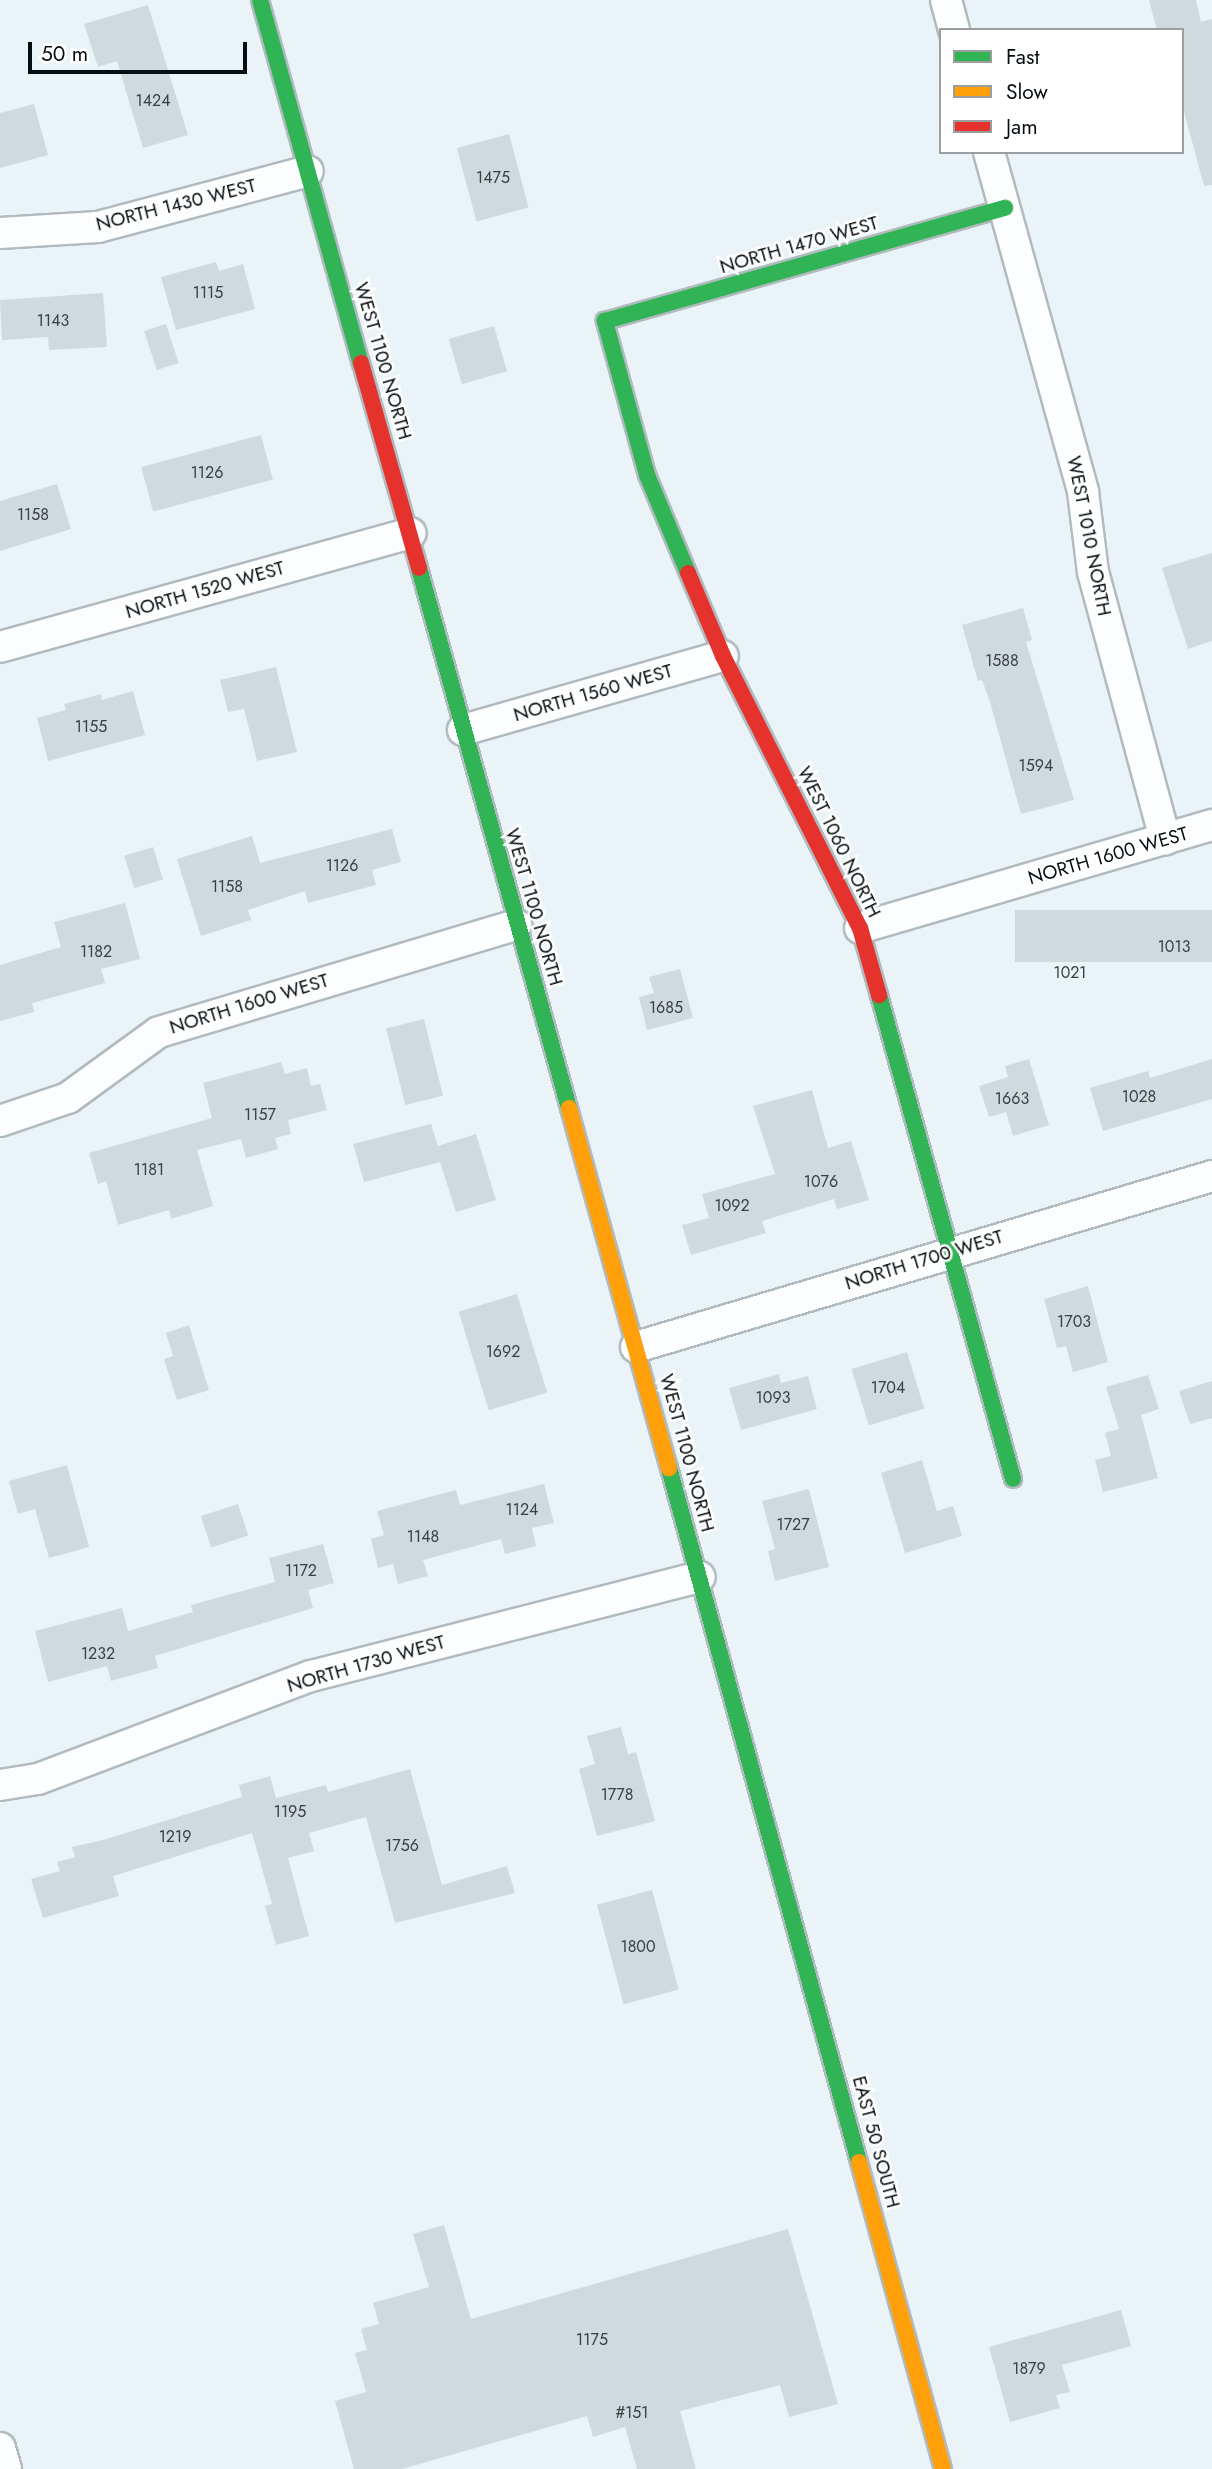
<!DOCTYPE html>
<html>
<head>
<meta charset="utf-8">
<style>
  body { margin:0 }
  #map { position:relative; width:1212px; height:2469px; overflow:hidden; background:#eaf4f8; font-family:Jost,sans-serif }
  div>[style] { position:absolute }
  .building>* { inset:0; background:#d0d9dc; transform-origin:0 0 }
  .roads { filter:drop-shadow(2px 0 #b1babe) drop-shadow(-2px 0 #b1babe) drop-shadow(0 2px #b1babe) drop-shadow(0 -2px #b1babe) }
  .street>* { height:30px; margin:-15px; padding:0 15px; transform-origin:15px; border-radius:15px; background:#fcfdfe }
  .fast>* { height:16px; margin:-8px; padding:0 8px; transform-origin:8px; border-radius:8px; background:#30b455 }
  .slow>* { height:16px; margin:-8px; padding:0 8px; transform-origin:8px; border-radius:8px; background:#ff9f0a }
  .jam>* { height:16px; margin:-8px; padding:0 8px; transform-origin:8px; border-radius:8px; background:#e5322d }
  span { translate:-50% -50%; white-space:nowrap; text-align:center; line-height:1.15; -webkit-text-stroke:5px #fff; paint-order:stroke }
  .number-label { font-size:16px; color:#384043 }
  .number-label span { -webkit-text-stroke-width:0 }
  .street-label { font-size:19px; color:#050d10 }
  .legend { position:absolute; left:939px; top:28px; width:245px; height:126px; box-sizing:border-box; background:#fff; border:2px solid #9b9e9f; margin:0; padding:9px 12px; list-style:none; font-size:21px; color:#050d10 }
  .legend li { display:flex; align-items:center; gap:14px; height:35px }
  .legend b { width:35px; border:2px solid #9b9e9f }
  .scale { position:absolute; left:28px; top:42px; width:219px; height:32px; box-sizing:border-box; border:4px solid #050d10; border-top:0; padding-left:9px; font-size:21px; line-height:24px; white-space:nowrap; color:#050d10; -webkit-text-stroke:5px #fff; paint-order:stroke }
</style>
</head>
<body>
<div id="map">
  <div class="building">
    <i style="clip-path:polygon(1149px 0,1196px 0,1201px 22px,1212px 19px,1212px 185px,1204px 186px,1182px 104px,1182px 30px,1157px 30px)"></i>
    <i style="clip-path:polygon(148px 5px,188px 135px,143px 148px,117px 61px,98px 67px,84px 24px)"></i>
    <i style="clip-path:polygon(34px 104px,48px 155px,0 168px,0 113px)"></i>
    <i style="left:509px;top:134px;width:76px;height:54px;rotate:75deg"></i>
    <i style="clip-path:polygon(216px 262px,219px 271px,243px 264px,255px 309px,176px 330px,161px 277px)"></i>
    <i style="clip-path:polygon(103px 293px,107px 347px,49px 350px,48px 337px,2px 340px,0 300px)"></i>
    <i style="left:166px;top:324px;width:41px;height:23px;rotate:72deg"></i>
    <i style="left:494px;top:326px;width:47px;height:47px;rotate:74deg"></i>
    <i style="left:261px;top:435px;width:46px;height:124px;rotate:75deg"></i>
    <i style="clip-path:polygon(57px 484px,71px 529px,0 551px,0 501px)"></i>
    <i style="clip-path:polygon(1212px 553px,1212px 641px,1188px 649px,1162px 568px)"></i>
    <i style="clip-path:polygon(1023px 608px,1032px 640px,1026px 642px,1074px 800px,1021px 814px,990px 702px,982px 680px,978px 681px,962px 625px)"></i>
    <i style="clip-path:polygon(276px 667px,297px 752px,257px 761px,244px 709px,228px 712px,220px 680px)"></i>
    <i style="clip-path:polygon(133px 691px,145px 735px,48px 761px,37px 718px,66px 710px,64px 704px,101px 694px,102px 700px)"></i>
    <i style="clip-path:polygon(392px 829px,401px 862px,372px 870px,376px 885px,308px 903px,305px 891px,248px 910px,251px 920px,201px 936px,177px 859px,252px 836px,260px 863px)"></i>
    <i style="left:153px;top:847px;width:34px;height:30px;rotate:73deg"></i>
    <i style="clip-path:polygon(125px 903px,140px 959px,101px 969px,105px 983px,32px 1003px,34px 1012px,0 1021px,0 965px,61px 947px,54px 922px)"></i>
    <i style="left:1212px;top:910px;width:52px;height:197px;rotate:90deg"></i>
    <i style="clip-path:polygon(680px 969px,693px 1018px,647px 1030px,639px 997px,654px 993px,649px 977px)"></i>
    <i style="left:424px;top:1019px;width:79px;height:39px;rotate:76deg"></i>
    <i style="clip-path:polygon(1029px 1059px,1049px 1125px,1013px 1136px,1006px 1112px,989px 1117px,979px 1086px,1008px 1077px,1005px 1066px)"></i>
    <i style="clip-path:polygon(1212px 1059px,1212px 1099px,1103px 1131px,1090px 1088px,1148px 1071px,1150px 1078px)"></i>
    <i style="clip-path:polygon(281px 1062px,285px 1074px,307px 1068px,311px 1086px,320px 1084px,327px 1110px,288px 1120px,291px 1134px,275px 1138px,278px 1149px,246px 1158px,241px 1139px,197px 1150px,213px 1206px,171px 1219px,169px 1210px,118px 1225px,106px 1181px,98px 1184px,89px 1153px,212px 1118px,203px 1083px)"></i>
    <i style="clip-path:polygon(812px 1090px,828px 1148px,851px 1141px,869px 1200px,837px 1209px,834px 1199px,762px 1221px,766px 1233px,691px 1255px,682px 1225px,709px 1218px,702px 1194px,775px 1174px,753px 1106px)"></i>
    <i style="clip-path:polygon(431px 1124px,438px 1146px,476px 1134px,496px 1200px,456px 1212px,440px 1162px,364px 1182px,353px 1144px)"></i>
    <i style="clip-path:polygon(1088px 1286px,1108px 1362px,1073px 1372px,1066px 1346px,1057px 1348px,1044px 1299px)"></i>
    <i style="left:517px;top:1294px;width:103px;height:61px;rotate:73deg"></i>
    <i style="clip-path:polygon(189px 1325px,209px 1390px,177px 1400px,164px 1359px,173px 1356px,166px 1333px)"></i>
    <i style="left:907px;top:1352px;width:59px;height:58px;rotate:73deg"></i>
    <i style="clip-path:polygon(779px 1374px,781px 1383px,808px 1376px,817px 1409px,741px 1430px,729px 1388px)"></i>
    <i style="clip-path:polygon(1148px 1375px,1159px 1409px,1141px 1415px,1158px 1478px,1103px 1492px,1095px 1460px,1111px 1456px,1105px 1433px,1119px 1429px,1106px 1387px)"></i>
    <i style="clip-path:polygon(1212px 1381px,1212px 1418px,1190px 1424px,1179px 1391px)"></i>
    <i style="clip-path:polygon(922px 1460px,937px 1511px,953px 1506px,962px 1536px,905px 1553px,881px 1473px)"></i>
    <i style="clip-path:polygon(67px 1465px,89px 1547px,49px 1558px,35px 1509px,18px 1514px,9px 1481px)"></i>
    <i style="clip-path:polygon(544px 1484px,554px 1523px,532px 1528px,536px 1546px,505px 1554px,501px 1539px,423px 1560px,428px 1576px,398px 1584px,393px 1564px,378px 1568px,371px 1539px,384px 1535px,377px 1511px,456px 1490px,460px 1505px)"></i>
    <i style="clip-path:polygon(809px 1489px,829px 1567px,775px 1581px,768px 1551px,775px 1549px,762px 1501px)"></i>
    <i style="left:238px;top:1504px;width:33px;height:39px;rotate:72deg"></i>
    <i style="clip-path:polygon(323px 1544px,334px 1583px,308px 1590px,313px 1608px,155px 1656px,158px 1668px,111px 1681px,107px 1666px,48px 1682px,35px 1631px,122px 1608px,128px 1631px,193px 1612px,191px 1605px,275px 1582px,269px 1558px)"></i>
    <i style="clip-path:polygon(621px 1727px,628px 1754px,636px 1752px,655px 1821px,597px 1836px,579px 1769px,595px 1764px,587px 1736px)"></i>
    <i style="clip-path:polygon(410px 1769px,442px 1885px,507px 1866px,515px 1893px,395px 1923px,366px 1817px,309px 1833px,314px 1851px,288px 1858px,309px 1936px,276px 1945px,265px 1906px,272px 1904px,252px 1833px,113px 1876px,119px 1896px,43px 1918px,31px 1879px,60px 1871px,57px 1862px,75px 1857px,72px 1847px,103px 1840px,242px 1797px,239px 1785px,270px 1776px,276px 1798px,326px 1785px,328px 1792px)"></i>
    <i style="left:652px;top:1890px;width:103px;height:57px;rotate:75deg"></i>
    <i style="clip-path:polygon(444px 2225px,471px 2319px,788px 2229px,838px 2404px,789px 2417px,780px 2385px,680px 2411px,696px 2469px,637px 2469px,625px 2427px,593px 2437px,587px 2416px,402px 2469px,354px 2469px,335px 2401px,366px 2392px,355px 2353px,367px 2350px,361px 2329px,379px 2324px,373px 2303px,429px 2287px,413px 2234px)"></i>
    <i style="clip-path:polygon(1121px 2310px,1131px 2346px,1062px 2365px,1070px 2392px,1056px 2395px,1060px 2408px,1010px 2422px,989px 2347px)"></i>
  </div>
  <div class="roads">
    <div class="street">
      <i style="left:946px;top:0;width:31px;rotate:75deg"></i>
      <i style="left:989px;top:152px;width:353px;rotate:74.5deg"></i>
      <i style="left:1083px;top:492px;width:81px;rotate:82.9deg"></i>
      <i style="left:1093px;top:572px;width:277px;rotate:74.9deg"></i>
      <i style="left:0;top:233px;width:98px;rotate:-3.5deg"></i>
      <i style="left:98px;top:227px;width:217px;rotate:-14.9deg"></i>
      <i style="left:0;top:647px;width:426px;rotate:-15.5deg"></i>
      <i style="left:463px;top:730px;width:270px;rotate:-15.9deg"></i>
      <i style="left:860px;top:928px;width:367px;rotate:-16.3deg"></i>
      <i style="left:0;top:1121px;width:72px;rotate:-18.7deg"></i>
      <i style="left:68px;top:1098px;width:112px;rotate:-36deg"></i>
      <i style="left:159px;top:1032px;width:373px;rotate:-16.7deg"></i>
      <i style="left:636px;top:1347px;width:601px;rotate:-16.53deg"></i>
      <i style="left:0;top:1785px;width:38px;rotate:-9deg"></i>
      <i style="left:38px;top:1779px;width:292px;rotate:-20.7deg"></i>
      <i style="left:311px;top:1676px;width:401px;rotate:-14.3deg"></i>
      <i style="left:0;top:2448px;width:22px;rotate:74deg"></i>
    </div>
    <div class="fast">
      <i style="left:260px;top:0;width:377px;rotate:74.5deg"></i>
      <i style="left:419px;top:568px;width:560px;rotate:74.48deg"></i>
      <i style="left:688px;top:573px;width:106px;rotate:-112.7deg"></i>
      <i style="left:647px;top:475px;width:160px;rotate:-105.3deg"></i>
      <i style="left:605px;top:321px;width:416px;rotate:-15.8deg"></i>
      <i style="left:879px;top:995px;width:502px;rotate:74.52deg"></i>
      <i style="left:669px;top:1468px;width:720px;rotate:74.69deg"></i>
    </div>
    <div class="slow">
      <i style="left:569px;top:1108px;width:374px;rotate:74.5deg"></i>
      <i style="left:859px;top:2162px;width:318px;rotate:74.7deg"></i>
    </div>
    <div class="jam">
      <i style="left:361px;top:363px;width:213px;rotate:74.2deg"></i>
      <i style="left:688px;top:573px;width:90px;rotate:67.1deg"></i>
      <i style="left:723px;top:656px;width:305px;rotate:63.3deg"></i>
      <i style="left:860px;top:928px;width:70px;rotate:74.2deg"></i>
    </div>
  </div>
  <div class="number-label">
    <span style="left:153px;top:101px">1424</span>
    <span style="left:493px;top:178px">1475</span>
    <span style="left:208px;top:293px">1115</span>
    <span style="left:53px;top:321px">1143</span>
    <span style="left:207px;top:473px">1126</span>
    <span style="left:33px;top:515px">1158</span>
    <span style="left:1002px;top:661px">1588</span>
    <span style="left:91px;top:727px">1155</span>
    <span style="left:1036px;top:766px">1594</span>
    <span style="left:342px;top:866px">1126</span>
    <span style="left:227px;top:887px">1158</span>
    <span style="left:1174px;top:947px">1013</span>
    <span style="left:96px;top:952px">1182</span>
    <span style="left:1070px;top:973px">1021</span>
    <span style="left:666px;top:1008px">1685</span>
    <span style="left:1139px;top:1097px">1028</span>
    <span style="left:1012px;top:1099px">1663</span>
    <span style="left:260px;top:1115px">1157</span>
    <span style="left:149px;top:1170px">1181</span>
    <span style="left:821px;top:1182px">1076</span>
    <span style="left:732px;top:1206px">1092</span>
    <span style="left:1074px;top:1322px">1703</span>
    <span style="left:503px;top:1352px">1692</span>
    <span style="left:888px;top:1388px">1704</span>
    <span style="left:773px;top:1398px">1093</span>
    <span style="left:522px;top:1510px">1124</span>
    <span style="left:793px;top:1525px">1727</span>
    <span style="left:423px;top:1537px">1148</span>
    <span style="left:301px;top:1571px">1172</span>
    <span style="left:98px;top:1654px">1232</span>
    <span style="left:617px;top:1795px">1778</span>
    <span style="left:290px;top:1812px">1195</span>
    <span style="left:175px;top:1837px">1219</span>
    <span style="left:402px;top:1846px">1756</span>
    <span style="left:638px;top:1947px">1800</span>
    <span style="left:592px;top:2340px">1175</span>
    <span style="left:1029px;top:2369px">1879</span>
    <span style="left:632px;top:2413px">#151</span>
  </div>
  <div class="street-label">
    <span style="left:176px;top:205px;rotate:-14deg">NORTH 1430 WEST</span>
    <span style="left:799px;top:245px;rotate:-16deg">NORTH 1470 WEST</span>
    <span style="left:383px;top:361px;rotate:74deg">WEST 1100 NORTH</span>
    <span style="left:1089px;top:536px;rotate:79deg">WEST 1010 NORTH</span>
    <span style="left:205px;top:590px;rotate:-16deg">NORTH 1520 WEST</span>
    <span style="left:593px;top:693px;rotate:-16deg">NORTH 1560 WEST</span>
    <span style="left:839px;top:842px;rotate:64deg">WEST 1060 NORTH</span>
    <span style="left:1108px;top:856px;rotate:-16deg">NORTH 1600 WEST</span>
    <span style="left:534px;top:907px;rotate:74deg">WEST 1100 NORTH</span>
    <span style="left:249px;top:1004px;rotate:-17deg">NORTH 1600 WEST</span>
    <span style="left:924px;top:1260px;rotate:-17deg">NORTH 1700 WEST</span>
    <span style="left:687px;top:1453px;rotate:75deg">WEST 1100 NORTH</span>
    <span style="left:366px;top:1664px;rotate:-16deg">NORTH 1730 WEST</span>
    <span style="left:876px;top:2142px;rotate:75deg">EAST 50 SOUTH</span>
  </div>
  <ul class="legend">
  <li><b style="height:9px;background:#30b455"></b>Fast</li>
  <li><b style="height:9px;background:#ff9f0a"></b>Slow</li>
  <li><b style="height:9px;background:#e5322d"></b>Jam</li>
  </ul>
  <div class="scale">50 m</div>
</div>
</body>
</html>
